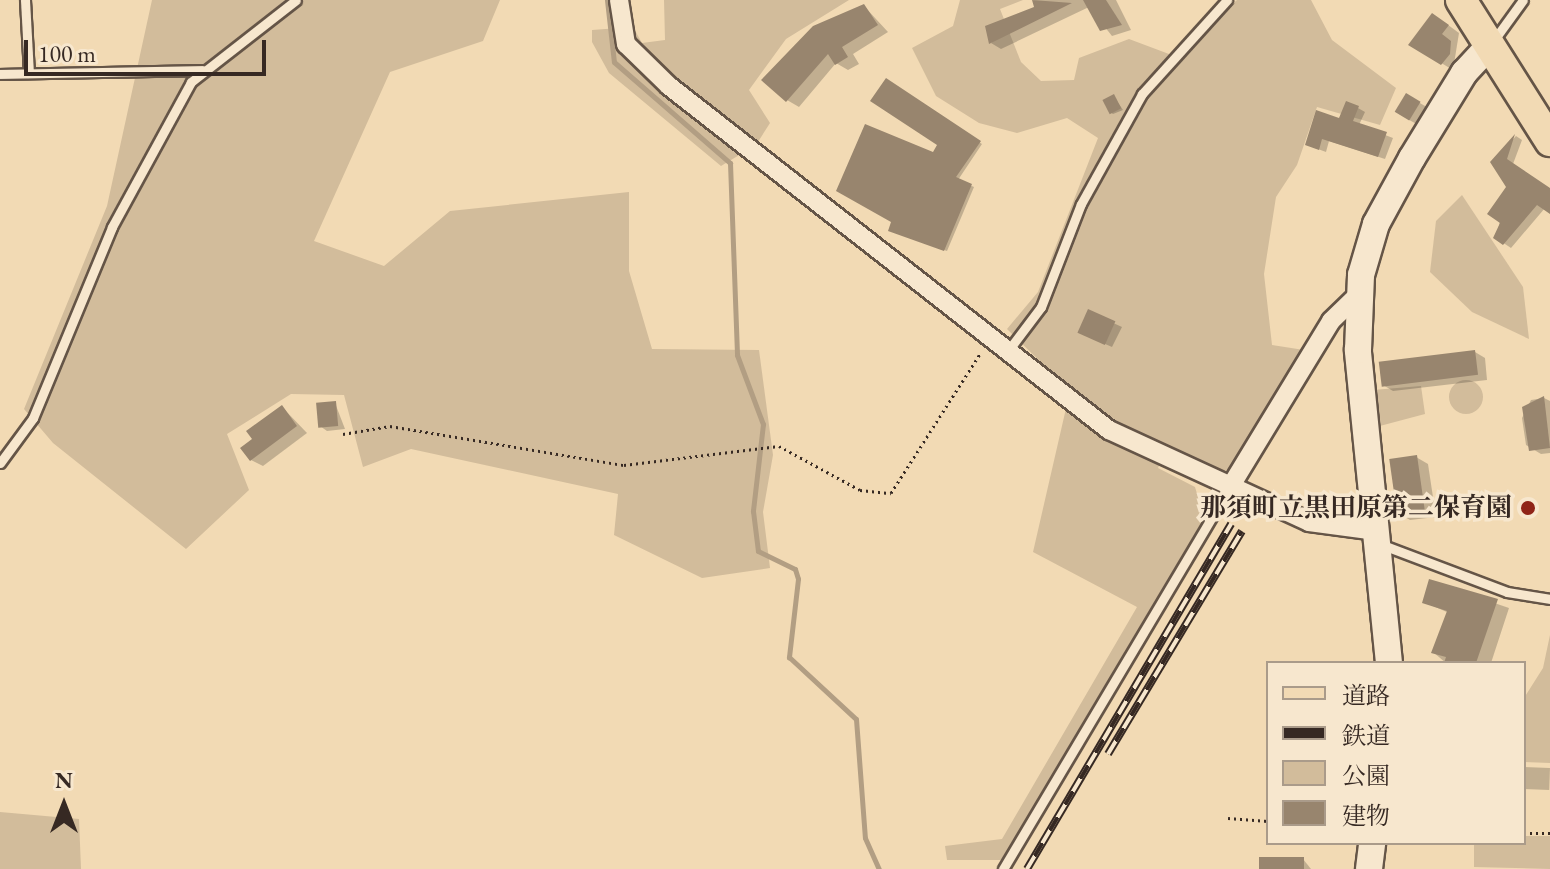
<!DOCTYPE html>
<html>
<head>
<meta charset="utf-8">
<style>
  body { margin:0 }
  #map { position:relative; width:1550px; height:869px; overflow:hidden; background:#f2dab4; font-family:"EB Garamond","Noto Serif JP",serif }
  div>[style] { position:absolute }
  .green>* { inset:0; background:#d2bc9b }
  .round { border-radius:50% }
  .shadow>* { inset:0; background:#0003; transform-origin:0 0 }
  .stream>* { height:5px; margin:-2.5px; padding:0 2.5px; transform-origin:2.5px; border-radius:2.5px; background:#b29e83 }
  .building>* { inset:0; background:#98856e; transform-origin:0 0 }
  .path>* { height:3px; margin-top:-1.5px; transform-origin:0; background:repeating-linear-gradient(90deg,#362923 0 2px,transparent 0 6px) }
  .roads { filter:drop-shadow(2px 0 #655547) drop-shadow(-2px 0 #655547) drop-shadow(0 2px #655547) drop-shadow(0 -2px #655547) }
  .lane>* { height:9px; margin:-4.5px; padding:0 4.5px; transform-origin:4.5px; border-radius:4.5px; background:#f7e7ce }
  .street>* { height:18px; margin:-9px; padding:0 9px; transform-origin:9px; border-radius:9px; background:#f7e7ce }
  .secondary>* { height:26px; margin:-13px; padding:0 13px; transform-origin:13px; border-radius:13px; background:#f7e7ce }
  .primary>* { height:30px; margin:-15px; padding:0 15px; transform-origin:15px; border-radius:15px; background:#f2dab4 }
  .rail>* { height:8px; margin-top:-4px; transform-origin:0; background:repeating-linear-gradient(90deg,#f7e7ce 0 15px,#362923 0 30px); box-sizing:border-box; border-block:2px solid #362923 }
  .dots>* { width:22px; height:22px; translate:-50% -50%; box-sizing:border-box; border:4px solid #f7e7ce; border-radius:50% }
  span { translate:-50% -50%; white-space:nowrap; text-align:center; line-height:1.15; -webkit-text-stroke:7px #f7e7ce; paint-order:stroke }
  .poi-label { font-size:26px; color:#362923; font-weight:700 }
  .right { translate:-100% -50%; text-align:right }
  .legend { position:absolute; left:1266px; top:661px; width:260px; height:184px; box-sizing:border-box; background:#f7e7ce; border:2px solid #aa9b8a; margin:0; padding:10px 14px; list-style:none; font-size:24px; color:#362923 }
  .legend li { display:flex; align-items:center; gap:16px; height:40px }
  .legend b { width:40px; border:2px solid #aa9b8a }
  .north { position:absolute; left:24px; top:765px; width:80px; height:80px; -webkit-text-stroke:6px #f7e7ce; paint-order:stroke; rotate:0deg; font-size:22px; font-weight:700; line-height:32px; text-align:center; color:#362923 }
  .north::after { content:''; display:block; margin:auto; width:28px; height:36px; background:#362923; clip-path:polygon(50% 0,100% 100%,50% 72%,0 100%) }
  .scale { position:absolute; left:24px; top:40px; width:242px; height:36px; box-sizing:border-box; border:4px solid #362923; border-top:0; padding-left:10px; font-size:24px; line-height:28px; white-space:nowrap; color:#362923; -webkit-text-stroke:6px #f7e7ce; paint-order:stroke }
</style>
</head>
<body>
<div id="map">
  <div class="green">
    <i style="clip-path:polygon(152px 0,500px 0,483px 41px,390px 72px,314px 241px,384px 266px,450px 211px,629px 192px,629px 271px,652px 349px,759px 350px,773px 455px,763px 512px,770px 568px,702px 578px,614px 535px,618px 494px,411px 449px,363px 467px,344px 395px,291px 394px,227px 434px,249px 490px,186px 549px,53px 443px,24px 409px,107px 206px)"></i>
    <i style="clip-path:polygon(664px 0,849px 0,786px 39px,749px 90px,770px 123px,756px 145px,721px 166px,609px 73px,592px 42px,592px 30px,633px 27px,642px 43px,665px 40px)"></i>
    <i style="clip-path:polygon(960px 0,1023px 0,1000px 9px,1021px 62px,1041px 81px,1074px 80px,1079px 58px,1129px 39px,1177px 57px,1237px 0,1311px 0,1332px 40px,1396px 88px,1380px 125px,1317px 107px,1297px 165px,1276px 197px,1264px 274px,1272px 345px,1304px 350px,1235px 467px,1214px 474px,1164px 453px,1158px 468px,1195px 487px,1205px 520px,1002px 860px,947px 860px,945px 846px,1002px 839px,1137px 607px,1033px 552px,1070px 391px,1007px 329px,1038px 292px,1098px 138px,1067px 118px,1017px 133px,979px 123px,936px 96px,912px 48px,953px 26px)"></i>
    <i style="clip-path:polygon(1462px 195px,1523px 287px,1529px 339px,1472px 312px,1430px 272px,1436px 221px)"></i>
    <i class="round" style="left:1449px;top:380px;width:34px;height:34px"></i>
    <i style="clip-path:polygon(1421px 386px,1425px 414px,1376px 427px,1373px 390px)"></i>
    <i style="clip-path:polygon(1550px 635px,1550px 763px,1524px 762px,1524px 698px,1543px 668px)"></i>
    <i style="clip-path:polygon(0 812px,79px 819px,81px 869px,0 869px)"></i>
    <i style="clip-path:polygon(1524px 836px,1550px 836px,1550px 869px,1474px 867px,1474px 843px,1524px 843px)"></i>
  </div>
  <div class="shadow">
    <i style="clip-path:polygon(1034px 0,1116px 0,1131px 30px,1112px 36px,1089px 7px,1001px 49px,991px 43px,1037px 9px)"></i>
    <i style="clip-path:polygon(864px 6px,888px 32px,853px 54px,859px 64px,848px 70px,836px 63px,799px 107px,787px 100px)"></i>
    <i style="clip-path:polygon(1444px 22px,1459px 33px,1453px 70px,1411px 45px)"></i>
    <i style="clip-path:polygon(887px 81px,982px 144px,958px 180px,974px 187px,947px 251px,893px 232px,939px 144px)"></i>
    <i style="left:1406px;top:95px;width:24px;height:20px;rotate:30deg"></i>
    <i style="clip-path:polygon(1114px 97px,1123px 110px,1113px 114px,1110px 112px)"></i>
    <i style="clip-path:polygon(1358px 108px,1365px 112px,1359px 125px,1393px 138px,1385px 159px,1329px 141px,1326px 152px,1307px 145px)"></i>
    <i style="clip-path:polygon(1516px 136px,1522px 140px,1513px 164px,1550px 190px,1550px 212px,1545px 208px,1511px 248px,1496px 238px,1508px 187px,1492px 162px)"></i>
    <i style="clip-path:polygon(1089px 312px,1122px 327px,1112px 347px,1087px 336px)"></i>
    <i style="clip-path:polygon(1475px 352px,1485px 358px,1487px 380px,1393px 391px,1383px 385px)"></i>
    <i style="clip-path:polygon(1544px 398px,1550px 401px,1550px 453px,1541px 454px,1526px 445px,1522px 418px,1531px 400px)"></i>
    <i style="clip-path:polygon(335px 403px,345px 429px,327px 431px,320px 426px)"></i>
    <i style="clip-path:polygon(282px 407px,307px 433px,263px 466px,251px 460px,255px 439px)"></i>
    <i style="clip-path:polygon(1416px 457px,1428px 464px,1436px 517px,1410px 520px,1398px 513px)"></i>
    <i style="clip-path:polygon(1430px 581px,1509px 608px,1491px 663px,1446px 663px,1433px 652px,1449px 613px,1424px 602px)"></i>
    <i style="left:1524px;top:767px;width:26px;height:22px;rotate:2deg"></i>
    <i style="clip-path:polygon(1303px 859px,1311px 869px,1280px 869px)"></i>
  </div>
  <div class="stream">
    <i style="left:607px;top:0;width:62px;rotate:83.6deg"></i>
    <i style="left:614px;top:62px;width:154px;rotate:41deg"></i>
    <i style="left:730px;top:163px;width:192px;rotate:87.9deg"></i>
    <i style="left:737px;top:355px;width:74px;rotate:69.4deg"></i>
    <i style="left:763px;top:424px;width:88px;rotate:96.6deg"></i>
    <i style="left:753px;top:511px;width:40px;rotate:82.9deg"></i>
    <i style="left:758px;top:551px;width:41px;rotate:25.9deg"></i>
    <i style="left:795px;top:569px;width:10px;rotate:73deg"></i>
    <i style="left:798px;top:579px;width:79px;rotate:96.6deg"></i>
    <i style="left:789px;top:657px;width:91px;rotate:42.8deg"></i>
    <i style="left:856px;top:719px;width:119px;rotate:85.7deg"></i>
    <i style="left:865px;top:838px;width:34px;rotate:66deg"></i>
  </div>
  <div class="building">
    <i style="clip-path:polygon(1032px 0,1072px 3px,989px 44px,985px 26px,1034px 7px)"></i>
    <i style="clip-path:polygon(1083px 0,1106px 0,1122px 25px,1100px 31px)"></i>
    <i style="clip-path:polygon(864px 4px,878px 25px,842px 47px,848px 57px,835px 65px,828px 54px,786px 102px,761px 80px,813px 26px)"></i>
    <i style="clip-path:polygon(1432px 13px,1449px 25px,1442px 34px,1451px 41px,1450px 54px,1441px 65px,1408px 45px)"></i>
    <i style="clip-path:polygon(886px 78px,981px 141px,956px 177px,972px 184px,944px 251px,888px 231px,891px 222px,836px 191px,865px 124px,933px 152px,937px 145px,870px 101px)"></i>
    <i style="left:1406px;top:93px;width:17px;height:22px;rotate:31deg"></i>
    <i style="left:1114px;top:94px;width:16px;height:13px;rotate:63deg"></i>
    <i style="clip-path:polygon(1346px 101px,1359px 106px,1353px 121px,1387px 132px,1378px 157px,1322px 139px,1319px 150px,1305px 145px,1316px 110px,1339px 118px)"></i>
    <i style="clip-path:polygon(1515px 134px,1507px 159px,1550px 188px,1550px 214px,1537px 205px,1503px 245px,1493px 238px,1500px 223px,1487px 214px,1506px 187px,1490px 162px)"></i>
    <i style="left:1088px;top:309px;width:30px;height:26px;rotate:24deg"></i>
    <i style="left:1475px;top:350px;width:25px;height:97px;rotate:83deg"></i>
    <i style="clip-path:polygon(1544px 396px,1550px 448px,1529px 451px,1522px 407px)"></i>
    <i style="left:336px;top:401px;width:25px;height:20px;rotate:85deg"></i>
    <i style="clip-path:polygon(282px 405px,297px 426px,250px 461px,240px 448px,252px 439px,246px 431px)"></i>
    <i style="left:1417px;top:455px;width:57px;height:28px;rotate:82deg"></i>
    <i style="clip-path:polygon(1429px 579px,1498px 599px,1476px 663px,1444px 663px,1446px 657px,1431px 653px,1447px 611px,1422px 603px)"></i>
    <i style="left:1259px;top:857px;width:45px;height:12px"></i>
  </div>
  <div class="path">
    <i style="left:343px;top:434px;width:48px;rotate:-9.7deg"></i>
    <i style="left:390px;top:426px;width:237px;rotate:9.5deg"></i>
    <i style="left:624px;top:465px;width:156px;rotate:-7deg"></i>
    <i style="left:779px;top:446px;width:92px;rotate:28.5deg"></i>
    <i style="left:860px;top:490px;width:31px;rotate:6deg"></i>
    <i style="left:891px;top:493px;width:167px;rotate:-57.4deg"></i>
    <i style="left:1228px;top:818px;width:40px;rotate:4.3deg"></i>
    <i style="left:1524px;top:833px;width:26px"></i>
  </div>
  <div class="roads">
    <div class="lane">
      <i style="left:25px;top:0;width:73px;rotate:86.9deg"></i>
      <i style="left:1494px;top:40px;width:49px;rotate:-54.1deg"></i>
      <i style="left:0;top:74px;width:202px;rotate:-1.1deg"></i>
      <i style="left:1007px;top:352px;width:56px;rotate:-52.9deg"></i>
      <i style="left:1041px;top:307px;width:110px;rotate:-68.8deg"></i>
      <i style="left:1081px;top:204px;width:126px;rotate:-61deg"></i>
      <i style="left:1142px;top:94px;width:127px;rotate:-47.9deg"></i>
      <i style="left:0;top:463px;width:56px;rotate:-53.7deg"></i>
      <i style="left:33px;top:418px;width:207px;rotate:-67.5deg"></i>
      <i style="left:112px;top:227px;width:165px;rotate:-61.4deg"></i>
      <i style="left:191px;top:82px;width:133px;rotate:-38deg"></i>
      <i style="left:1380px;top:544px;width:136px;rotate:20.7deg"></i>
      <i style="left:1507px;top:592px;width:44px;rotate:9.2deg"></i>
      <i style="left:1003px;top:869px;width:442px;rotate:-59.3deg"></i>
    </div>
    <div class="street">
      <i style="left:619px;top:0;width:45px;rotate:81deg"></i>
      <i style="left:626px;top:44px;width:60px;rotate:44.3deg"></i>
      <i style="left:669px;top:86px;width:559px;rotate:38.02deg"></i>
      <i style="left:1109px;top:430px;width:220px;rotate:24.7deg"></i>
      <i style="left:1309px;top:522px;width:68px;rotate:7.7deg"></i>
      <i style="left:1229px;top:489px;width:197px;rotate:-58.7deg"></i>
      <i style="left:1331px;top:321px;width:37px;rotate:-44deg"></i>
    </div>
    <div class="secondary">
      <i style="left:1389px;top:663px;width:315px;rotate:-95.7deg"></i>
      <i style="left:1358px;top:350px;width:75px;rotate:-87.7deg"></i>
      <i style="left:1361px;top:275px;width:53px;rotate:-73.6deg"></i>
      <i style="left:1376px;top:224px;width:75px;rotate:-61.4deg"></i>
      <i style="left:1412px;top:158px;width:100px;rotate:-58.5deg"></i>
      <i style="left:1464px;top:73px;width:37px;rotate:-47deg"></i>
      <i style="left:1369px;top:869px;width:26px;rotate:-83deg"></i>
    </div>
    <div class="primary">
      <i style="left:1461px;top:0;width:167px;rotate:57.7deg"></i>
    </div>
  </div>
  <div class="rail">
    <i style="left:1108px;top:754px;width:260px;rotate:-59deg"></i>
    <i style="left:1027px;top:869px;width:401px;rotate:-59.4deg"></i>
  </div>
  <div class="dots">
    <i style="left:1528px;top:508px;background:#8f2418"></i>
  </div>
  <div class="poi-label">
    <span class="right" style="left:1512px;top:508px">那須町立黒田原第二保育園</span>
  </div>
  <ul class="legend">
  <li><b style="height:10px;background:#f2dab4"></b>道路</li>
  <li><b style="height:10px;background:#362923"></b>鉄道</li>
  <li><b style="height:22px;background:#d2bc9b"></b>公園</li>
  <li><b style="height:22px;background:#98856e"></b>建物</li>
  </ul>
  <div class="north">N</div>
  <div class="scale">100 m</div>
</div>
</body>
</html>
